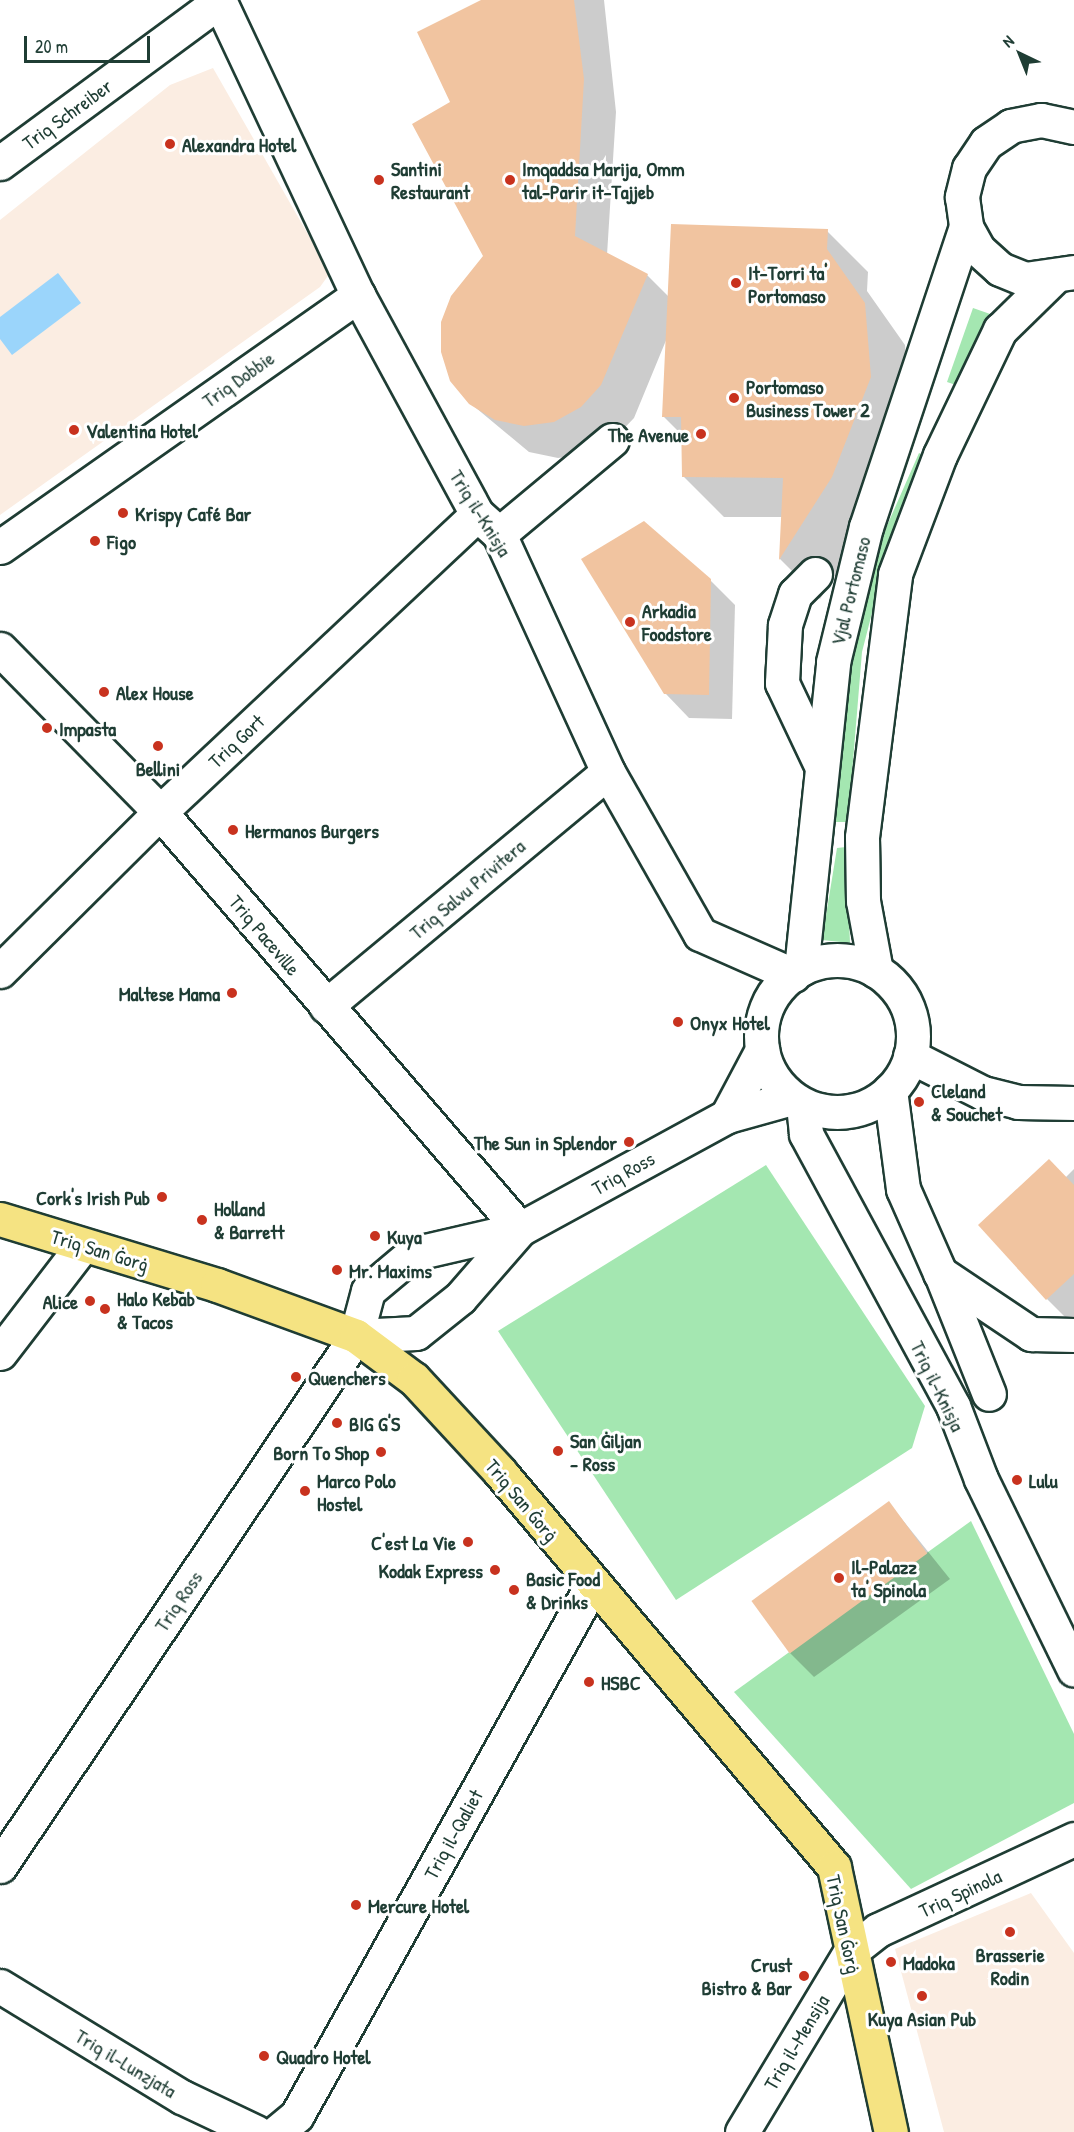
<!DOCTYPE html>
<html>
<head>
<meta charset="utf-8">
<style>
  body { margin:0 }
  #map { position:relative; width:1074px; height:2132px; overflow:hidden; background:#fff; font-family:"Patrick Hand",sans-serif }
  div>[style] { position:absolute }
  .built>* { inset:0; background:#fbede2 }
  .green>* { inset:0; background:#a4e7b1 }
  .water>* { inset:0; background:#9bd5fb }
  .shadow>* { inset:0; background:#0003 }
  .building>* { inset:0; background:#f1c4a0; transform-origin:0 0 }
  .roads { filter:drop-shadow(2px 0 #1f3d34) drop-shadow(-2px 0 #1f3d34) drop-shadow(0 2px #1f3d34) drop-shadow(0 -2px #1f3d34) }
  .minor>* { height:33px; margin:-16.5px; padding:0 16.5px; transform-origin:16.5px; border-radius:16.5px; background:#fff }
  .minor>.ring { margin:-16.5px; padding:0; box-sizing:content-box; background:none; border:33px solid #fff; border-radius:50% }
  .major>* { height:33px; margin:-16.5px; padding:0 16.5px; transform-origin:16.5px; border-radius:16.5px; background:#f5e382 }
  .dots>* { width:16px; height:16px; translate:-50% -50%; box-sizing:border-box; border:3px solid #fff; border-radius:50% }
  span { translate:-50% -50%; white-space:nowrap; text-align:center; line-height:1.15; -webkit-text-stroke:6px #fff; paint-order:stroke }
  .street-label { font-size:20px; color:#1f3d34 }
  .poi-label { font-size:20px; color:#1f3d34; font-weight:700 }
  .left { translate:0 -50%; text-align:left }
  .right { translate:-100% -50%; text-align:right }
  .north { position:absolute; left:990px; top:24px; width:60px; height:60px; -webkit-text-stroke:4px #fff; paint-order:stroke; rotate:317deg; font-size:16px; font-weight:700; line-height:24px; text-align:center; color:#1f3d34 }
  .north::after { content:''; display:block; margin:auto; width:21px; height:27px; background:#1f3d34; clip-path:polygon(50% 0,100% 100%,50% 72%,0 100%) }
  .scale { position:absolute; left:24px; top:36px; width:126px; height:27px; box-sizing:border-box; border:3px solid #1f3d34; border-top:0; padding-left:8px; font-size:18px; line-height:21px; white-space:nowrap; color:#1f3d34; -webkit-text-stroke:4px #fff; paint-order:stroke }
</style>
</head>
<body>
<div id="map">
  <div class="built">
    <i style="clip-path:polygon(213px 68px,330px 273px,320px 287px,0 515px,0 220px,170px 85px)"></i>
    <i style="clip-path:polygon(1031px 1893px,1074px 1953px,1074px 2132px,944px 2132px,895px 1949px)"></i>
  </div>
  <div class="green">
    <i style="clip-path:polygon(973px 308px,993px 315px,956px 385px,947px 382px)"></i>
    <i style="clip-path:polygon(919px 453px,931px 459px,885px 562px,862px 652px,848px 822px,835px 822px,850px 652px,871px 562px)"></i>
    <i style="clip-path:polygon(846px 847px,850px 943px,822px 940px,837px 848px)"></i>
    <i style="clip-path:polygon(766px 1165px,925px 1406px,912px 1448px,676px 1600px,498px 1331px)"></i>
    <i style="clip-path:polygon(971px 1521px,1074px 1734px,1074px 1803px,911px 1889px,734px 1692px)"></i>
  </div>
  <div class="water">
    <i style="clip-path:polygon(58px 273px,81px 303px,12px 355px,0 339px,0 317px)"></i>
  </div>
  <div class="shadow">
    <i style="clip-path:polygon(484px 0,604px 0,616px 112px,607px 255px,647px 275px,669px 297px,827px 231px,868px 272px,867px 291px,905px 345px,911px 418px,872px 518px,820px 599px,780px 559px,782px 517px,724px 517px,683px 476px,683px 436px,664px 417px,667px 338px,634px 418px,613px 440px,587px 454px,558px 458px,529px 452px,470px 403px,484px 256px,452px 103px)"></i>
    <i style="clip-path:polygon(710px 580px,735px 605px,732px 719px,689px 718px,665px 693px)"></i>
    <i style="clip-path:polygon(1074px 1169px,1074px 1320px,1071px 1323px,1047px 1299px,1066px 1177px)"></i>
    <i style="clip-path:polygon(889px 1503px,950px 1579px,814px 1677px,790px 1653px)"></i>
  </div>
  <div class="building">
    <i style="clip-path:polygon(481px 0,574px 0,584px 79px,575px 236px,648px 274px,601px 385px,581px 407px,554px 422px,524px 426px,495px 420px,469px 404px,450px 381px,441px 352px,441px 322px,451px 296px,483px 256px,412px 124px,450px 102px,417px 32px)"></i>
    <i style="clip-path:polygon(671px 224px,828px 229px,827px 249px,865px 303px,871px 377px,832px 477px,779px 560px,783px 478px,682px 477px,681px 417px,662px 417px)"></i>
    <i style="clip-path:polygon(644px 521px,711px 579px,709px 695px,664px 694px,581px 559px)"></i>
    <i style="clip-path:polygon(1049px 1159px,1074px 1185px,1074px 1274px,1046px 1300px,978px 1225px)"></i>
    <i style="left:889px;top:1501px;width:65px;height:170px;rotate:54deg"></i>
  </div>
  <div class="roads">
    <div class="minor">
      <i style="left:219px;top:0;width:326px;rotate:64.8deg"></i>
      <i style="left:358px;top:295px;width:249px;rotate:61.5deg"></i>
      <i style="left:477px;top:514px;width:30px;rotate:42deg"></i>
      <i style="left:499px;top:534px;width:262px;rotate:65.4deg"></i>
      <i style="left:608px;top:772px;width:186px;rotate:60.4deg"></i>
      <i style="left:700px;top:934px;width:102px;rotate:23.8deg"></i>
      <i style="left:1074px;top:127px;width:34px;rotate:-168deg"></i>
      <i style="left:1041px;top:120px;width:31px;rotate:169deg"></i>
      <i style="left:1011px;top:126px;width:30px;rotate:146deg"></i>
      <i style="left:986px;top:143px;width:30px;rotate:124deg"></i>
      <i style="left:969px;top:168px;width:30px;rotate:104deg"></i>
      <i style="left:962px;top:197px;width:30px;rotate:82deg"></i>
      <i style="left:966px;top:227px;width:26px;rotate:61deg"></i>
      <i style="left:979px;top:250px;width:28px;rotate:42deg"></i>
      <i style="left:1000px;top:269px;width:27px;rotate:22deg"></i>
      <i style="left:1025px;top:279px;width:49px;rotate:-8.1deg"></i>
      <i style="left:0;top:163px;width:273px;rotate:-36.4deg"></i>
      <i style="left:499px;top:534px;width:147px;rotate:-39.8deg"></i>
      <i style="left:0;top:547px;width:438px;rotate:-35.1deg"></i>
      <i style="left:815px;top:574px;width:28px;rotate:135deg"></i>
      <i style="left:795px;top:594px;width:33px;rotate:108deg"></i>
      <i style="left:785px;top:625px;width:58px;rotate:93deg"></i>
      <i style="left:782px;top:683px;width:89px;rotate:64.6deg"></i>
      <i style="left:0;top:649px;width:228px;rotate:45.5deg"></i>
      <i style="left:160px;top:812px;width:551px;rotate:49.2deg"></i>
      <i class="ring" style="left:761px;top:960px;width:119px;height:119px"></i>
      <i style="left:801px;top:969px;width:309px;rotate:-84deg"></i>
      <i style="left:833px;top:662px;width:139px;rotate:-76.3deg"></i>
      <i style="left:866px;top:527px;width:316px;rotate:-71.6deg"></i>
      <i style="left:0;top:971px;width:226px;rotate:-44.8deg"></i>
      <i style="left:160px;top:812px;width:435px;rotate:-43.2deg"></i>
      <i style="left:876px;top:971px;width:71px;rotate:-100.5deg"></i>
      <i style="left:863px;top:901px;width:64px;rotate:-90.9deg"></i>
      <i style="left:862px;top:837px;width:265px;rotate:-82.8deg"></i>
      <i style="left:895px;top:574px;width:127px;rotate:-69.3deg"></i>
      <i style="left:940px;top:455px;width:139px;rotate:-64.4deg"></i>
      <i style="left:1000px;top:330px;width:73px;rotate:-44.4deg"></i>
      <i style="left:326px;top:1006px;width:366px;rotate:-39.7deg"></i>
      <i style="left:910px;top:1056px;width:82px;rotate:26.9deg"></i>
      <i style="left:983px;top:1093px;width:36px;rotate:14deg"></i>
      <i style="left:1018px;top:1102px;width:56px;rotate:1deg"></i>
      <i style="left:890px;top:1090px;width:100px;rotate:82.5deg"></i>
      <i style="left:903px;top:1189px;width:92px;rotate:66.2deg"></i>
      <i style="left:940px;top:1273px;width:110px;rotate:33.8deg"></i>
      <i style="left:1031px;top:1334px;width:43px;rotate:1.3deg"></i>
      <i style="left:803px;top:1105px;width:29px;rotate:84deg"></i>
      <i style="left:806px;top:1134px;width:309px;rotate:61.6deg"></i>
      <i style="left:953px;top:1406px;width:78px;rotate:69deg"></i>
      <i style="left:981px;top:1479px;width:212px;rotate:64deg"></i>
      <i style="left:727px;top:1116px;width:75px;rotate:-62.1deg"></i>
      <i style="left:941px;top:1274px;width:129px;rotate:68.2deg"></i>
      <i style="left:356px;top:1336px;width:60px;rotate:-2.9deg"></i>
      <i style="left:416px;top:1333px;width:56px;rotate:-38.5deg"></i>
      <i style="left:460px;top:1298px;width:91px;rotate:-49deg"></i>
      <i style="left:0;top:1353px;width:136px;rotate:-52.5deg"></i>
      <i style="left:0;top:1866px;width:638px;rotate:-56.11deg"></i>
      <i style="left:356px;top:1336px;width:47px;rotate:-75.1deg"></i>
      <i style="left:368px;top:1291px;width:57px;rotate:-40.1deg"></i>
      <i style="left:412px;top:1254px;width:111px;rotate:-13deg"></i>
      <i style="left:520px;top:1229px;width:236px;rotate:-28.6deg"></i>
      <i style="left:727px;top:1116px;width:67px;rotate:-15.5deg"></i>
      <i style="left:0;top:1986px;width:213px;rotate:31.4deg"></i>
      <i style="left:182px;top:2097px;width:82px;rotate:25.3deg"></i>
      <i style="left:277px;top:2132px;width:26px;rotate:-40deg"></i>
      <i style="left:297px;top:2115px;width:607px;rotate:-60.9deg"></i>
      <i style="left:742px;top:2132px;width:210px;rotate:-59deg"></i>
      <i style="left:850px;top:1952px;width:36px;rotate:-38deg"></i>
      <i style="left:878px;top:1930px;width:216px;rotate:-24.9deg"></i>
    </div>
    <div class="major">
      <i style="left:0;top:1219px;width:227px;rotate:16.9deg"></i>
      <i style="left:217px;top:1285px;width:148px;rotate:20.1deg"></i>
      <i style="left:356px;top:1336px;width:72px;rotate:36.6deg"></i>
      <i style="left:414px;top:1379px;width:127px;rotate:47.2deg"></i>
      <i style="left:500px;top:1472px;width:517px;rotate:49.78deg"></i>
      <i style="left:834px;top:1867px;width:271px;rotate:77.9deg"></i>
    </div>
  </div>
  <div class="dots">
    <i style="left:170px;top:144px;background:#c8321e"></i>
    <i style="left:379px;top:180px;background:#c8321e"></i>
    <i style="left:510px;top:180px;background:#c8321e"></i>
    <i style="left:736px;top:283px;background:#c8321e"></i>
    <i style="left:734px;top:398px;background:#c8321e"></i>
    <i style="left:74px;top:430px;background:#c8321e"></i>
    <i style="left:701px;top:434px;background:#c8321e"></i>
    <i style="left:123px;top:513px;background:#c8321e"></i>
    <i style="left:95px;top:541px;background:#c8321e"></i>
    <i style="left:630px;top:622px;background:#c8321e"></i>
    <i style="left:104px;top:692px;background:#c8321e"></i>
    <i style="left:47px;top:728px;background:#c8321e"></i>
    <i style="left:158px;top:746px;background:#c8321e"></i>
    <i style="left:233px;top:830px;background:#c8321e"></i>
    <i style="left:232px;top:993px;background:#c8321e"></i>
    <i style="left:678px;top:1022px;background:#c8321e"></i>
    <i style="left:919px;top:1102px;background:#c8321e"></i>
    <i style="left:629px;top:1142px;background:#c8321e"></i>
    <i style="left:162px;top:1197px;background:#c8321e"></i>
    <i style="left:202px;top:1220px;background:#c8321e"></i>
    <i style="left:375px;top:1236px;background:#c8321e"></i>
    <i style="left:337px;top:1270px;background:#c8321e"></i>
    <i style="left:90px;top:1301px;background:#c8321e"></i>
    <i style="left:105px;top:1309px;background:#c8321e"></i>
    <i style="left:296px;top:1377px;background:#c8321e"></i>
    <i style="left:337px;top:1423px;background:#c8321e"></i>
    <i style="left:558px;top:1451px;background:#c8321e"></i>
    <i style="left:381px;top:1452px;background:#c8321e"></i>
    <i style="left:1017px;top:1480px;background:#c8321e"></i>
    <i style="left:305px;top:1491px;background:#c8321e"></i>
    <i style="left:468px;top:1542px;background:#c8321e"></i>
    <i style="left:495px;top:1570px;background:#c8321e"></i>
    <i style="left:839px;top:1578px;background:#c8321e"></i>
    <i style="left:514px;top:1590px;background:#c8321e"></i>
    <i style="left:589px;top:1682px;background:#c8321e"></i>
    <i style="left:356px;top:1905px;background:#c8321e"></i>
    <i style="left:1010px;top:1932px;background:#c8321e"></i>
    <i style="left:891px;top:1962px;background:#c8321e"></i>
    <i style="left:804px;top:1976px;background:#c8321e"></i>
    <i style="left:922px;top:1996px;background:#c8321e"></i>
    <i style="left:264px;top:2056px;background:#c8321e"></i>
  </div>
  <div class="street-label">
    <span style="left:67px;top:114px;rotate:-36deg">Triq Schreiber</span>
    <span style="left:238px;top:379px;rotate:-35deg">Triq Dobbie</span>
    <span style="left:481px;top:513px;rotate:58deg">Triq il-Knisja</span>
    <span style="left:850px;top:591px;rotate:-76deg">Vjal Portomaso</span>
    <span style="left:236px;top:741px;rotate:-43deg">Triq Gort</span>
    <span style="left:467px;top:889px;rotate:-40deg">Triq Salvu Privitera</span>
    <span style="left:265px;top:935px;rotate:50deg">Triq Paceville</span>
    <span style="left:623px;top:1173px;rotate:-29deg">Triq Ross</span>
    <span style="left:100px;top:1250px;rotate:17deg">Triq San Ġorġ</span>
    <span style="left:938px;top:1386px;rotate:64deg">Triq il-Knisja</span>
    <span style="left:522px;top:1500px;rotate:50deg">Triq San Ġorġ</span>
    <span style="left:178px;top:1601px;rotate:-56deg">Triq Ross</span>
    <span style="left:453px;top:1834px;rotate:-61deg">Triq il-Qaliet</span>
    <span style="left:960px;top:1893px;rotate:-25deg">Triq Spinola</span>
    <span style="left:844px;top:1924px;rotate:78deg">Triq San Ġorġ</span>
    <span style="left:796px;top:2042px;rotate:-59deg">Triq il-Mensija</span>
    <span style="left:126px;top:2063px;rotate:31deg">Triq il-Lunzjata</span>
  </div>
  <div class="poi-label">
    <span class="left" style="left:182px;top:144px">Alexandra Hotel</span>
    <span class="left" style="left:391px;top:180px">Santini<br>Restaurant</span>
    <span class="left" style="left:522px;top:180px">Imqaddsa Marija, Omm<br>tal-Parir it-Tajjeb</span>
    <span class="left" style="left:748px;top:284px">It-Torri ta'<br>Portomaso</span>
    <span class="left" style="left:746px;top:398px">Portomaso<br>Business Tower 2</span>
    <span class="left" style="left:86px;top:430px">Valentina Hotel</span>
    <span class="right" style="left:689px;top:434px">The Avenue</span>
    <span class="left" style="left:135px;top:513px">Krispy Café Bar</span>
    <span class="left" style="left:107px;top:541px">Figo</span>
    <span class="left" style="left:642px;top:622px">Arkadia<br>Foodstore</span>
    <span class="left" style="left:116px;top:692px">Alex House</span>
    <span class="left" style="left:59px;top:728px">Impasta</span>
    <span style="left:158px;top:768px">Bellini</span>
    <span class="left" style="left:245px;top:830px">Hermanos Burgers</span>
    <span class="right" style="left:220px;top:993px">Maltese Mama</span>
    <span class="left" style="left:690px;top:1022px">Onyx Hotel</span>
    <span class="left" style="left:931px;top:1102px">Cleland<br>&amp; Souchet</span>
    <span class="right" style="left:617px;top:1142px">The Sun in Splendor</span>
    <span class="right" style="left:150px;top:1197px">Cork's Irish Pub</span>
    <span class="left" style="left:214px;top:1220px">Holland<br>&amp; Barrett</span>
    <span class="left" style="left:387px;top:1236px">Kuya</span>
    <span class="left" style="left:349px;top:1270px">Mr. Maxims</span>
    <span class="left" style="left:117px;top:1310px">Halo Kebab<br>&amp; Tacos</span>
    <span class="right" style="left:78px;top:1301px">Alice</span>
    <span class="left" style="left:308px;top:1377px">Quenchers</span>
    <span class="left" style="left:349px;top:1423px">BIG G'S</span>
    <span class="left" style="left:570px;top:1452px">San Ġiljan<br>- Ross</span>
    <span class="right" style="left:369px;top:1452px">Born To Shop</span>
    <span class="left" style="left:317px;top:1492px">Marco Polo<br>Hostel</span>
    <span class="left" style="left:1029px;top:1480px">Lulu</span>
    <span class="right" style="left:456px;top:1542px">C'est La Vie</span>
    <span class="left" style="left:851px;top:1578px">Il-Palazz<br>ta' Spinola</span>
    <span class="right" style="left:483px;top:1570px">Kodak Express</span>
    <span class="left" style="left:526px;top:1590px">Basic Food<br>&amp; Drinks</span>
    <span class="left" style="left:601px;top:1682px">HSBC</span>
    <span class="left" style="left:368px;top:1905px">Mercure Hotel</span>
    <span style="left:1010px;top:1966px">Brasserie<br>Rodin</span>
    <span class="left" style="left:903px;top:1962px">Madoka</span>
    <span class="right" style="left:792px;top:1976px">Crust<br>Bistro &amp; Bar</span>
    <span style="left:922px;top:2018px">Kuya Asian Pub</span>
    <span class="left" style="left:276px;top:2056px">Quadro Hotel</span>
  </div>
  <div class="north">N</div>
  <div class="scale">20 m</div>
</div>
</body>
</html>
